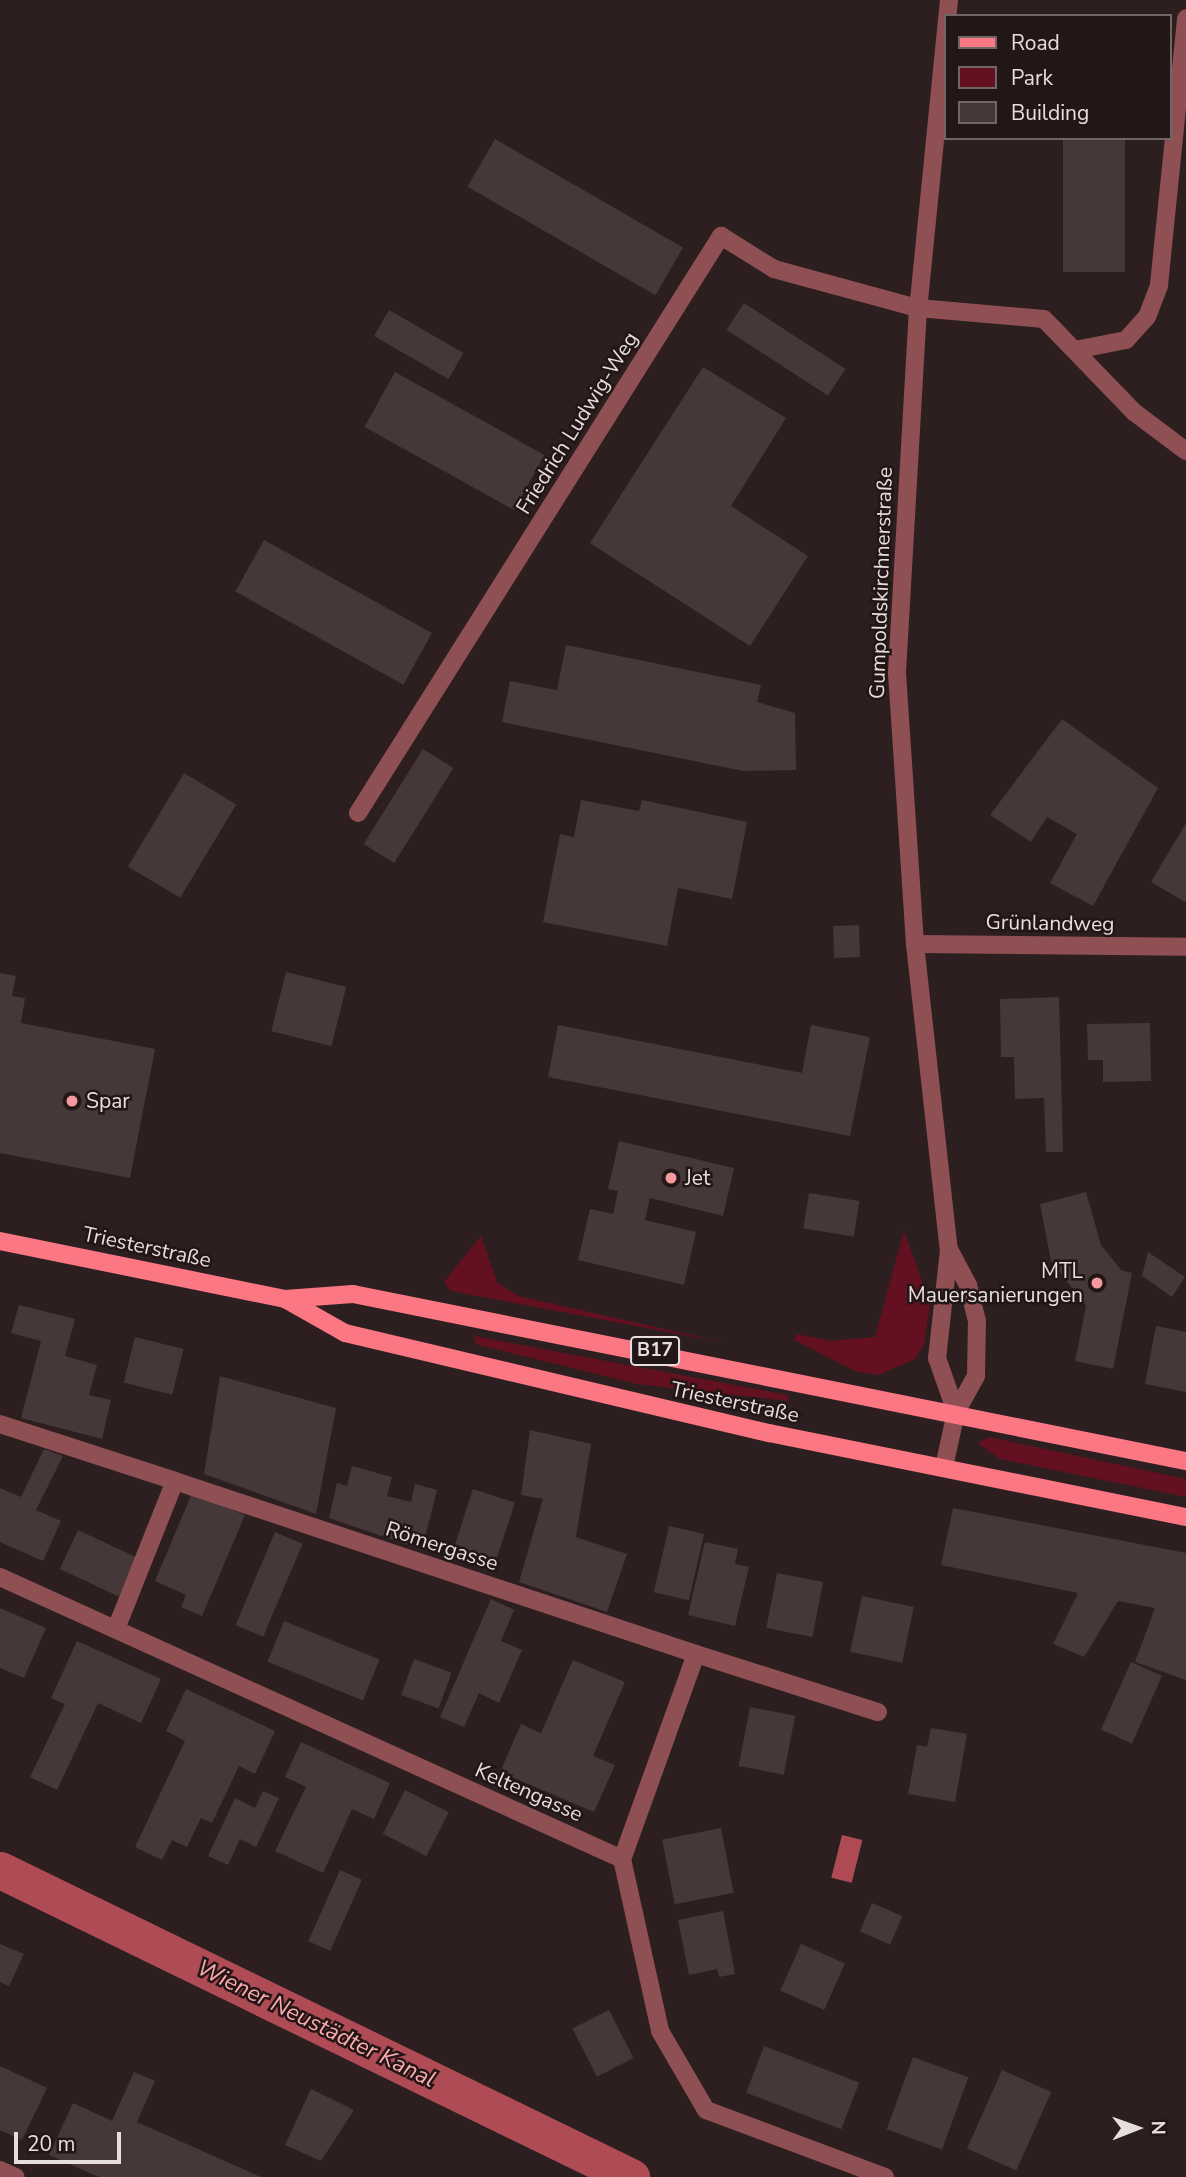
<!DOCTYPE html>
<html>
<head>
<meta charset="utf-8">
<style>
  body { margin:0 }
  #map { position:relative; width:1186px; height:2177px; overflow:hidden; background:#2d1f20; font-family:"Nunito Sans",sans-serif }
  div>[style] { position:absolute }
  .green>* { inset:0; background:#631020 }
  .water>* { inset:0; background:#ae4b55; transform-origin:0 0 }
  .canal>* { height:37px; margin:-18.5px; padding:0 18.5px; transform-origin:18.5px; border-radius:18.5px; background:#ae4b55 }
  .building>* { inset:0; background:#463738; transform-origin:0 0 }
  .minor>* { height:18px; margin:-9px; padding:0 9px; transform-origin:9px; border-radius:9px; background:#8f5054 }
  .tertiary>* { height:18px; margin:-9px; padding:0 9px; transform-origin:9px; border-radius:9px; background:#8f5054 }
  .primary>* { height:18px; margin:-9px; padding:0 9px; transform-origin:9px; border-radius:9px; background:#fb7783 }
  .dots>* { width:19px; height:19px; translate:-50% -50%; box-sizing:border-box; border:4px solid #231616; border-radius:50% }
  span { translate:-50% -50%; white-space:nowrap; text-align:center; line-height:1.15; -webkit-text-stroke:5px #231616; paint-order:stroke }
  .shield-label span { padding:2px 5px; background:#231616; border:2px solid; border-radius:5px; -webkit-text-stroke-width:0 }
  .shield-label { font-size:19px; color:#e7dede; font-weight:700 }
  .street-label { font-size:21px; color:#e7dede }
  .poi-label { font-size:21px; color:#e7dede }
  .left { translate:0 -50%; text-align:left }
  .right { translate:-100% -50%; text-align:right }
  .water-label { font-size:23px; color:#fcabaf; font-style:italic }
  .legend { position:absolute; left:944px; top:14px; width:228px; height:126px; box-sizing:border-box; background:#231616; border:2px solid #716666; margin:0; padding:9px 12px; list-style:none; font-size:21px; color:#e7dede }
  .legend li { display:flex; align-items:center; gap:14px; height:35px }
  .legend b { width:35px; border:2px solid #716666 }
  .north { position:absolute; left:1102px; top:2093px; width:70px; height:70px; -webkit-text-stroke:5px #231616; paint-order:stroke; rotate:89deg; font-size:19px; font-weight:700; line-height:28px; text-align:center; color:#e7dede }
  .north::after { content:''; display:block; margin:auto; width:24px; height:32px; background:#e7dede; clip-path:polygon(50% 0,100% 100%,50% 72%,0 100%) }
  .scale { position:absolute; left:14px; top:2132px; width:107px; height:32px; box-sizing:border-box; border:4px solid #e7dede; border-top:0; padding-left:9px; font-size:21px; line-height:24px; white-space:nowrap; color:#e7dede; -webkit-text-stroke:5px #231616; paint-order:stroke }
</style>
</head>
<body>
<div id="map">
  <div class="green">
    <i style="clip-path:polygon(904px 1231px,930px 1303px,924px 1345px,915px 1359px,878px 1375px,855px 1371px,794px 1340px,796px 1334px,831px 1341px,875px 1337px)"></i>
    <i style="clip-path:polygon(481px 1236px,497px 1282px,518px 1296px,726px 1343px,451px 1291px,444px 1282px)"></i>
    <i style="clip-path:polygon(474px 1336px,788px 1395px,788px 1401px,637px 1384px,475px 1344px)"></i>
    <i style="clip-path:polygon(989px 1437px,1186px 1479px,1186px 1497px,1000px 1459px,978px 1443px)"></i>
  </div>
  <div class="water">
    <i style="left:842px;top:1835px;width:21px;height:44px;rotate:14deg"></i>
  </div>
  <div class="canal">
    <i style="left:0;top:1870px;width:702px;rotate:25.94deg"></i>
  </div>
  <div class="building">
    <i style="left:1063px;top:138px;width:62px;height:134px"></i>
    <i style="left:495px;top:139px;width:217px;height:55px;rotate:30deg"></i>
    <i style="left:744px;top:303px;width:121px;height:32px;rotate:33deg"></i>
    <i style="left:389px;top:310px;width:86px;height:30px;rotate:30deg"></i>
    <i style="clip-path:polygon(703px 367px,786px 418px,731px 506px,808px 556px,750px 646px,590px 543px)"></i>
    <i style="left:395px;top:372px;width:171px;height:63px;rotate:29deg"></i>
    <i style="left:264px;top:540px;width:192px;height:59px;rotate:29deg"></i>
    <i style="clip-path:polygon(566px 645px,761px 685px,757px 702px,795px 713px,796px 770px,743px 771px,502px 722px,510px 681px,557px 690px)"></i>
    <i style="clip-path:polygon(1062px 719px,1158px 788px,1093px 906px,1050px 883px,1077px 834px,1047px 817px,1031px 842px,990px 815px)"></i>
    <i style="left:423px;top:749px;width:36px;height:112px;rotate:32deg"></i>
    <i style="left:184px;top:773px;width:61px;height:109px;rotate:31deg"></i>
    <i style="clip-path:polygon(581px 800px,639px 811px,642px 800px,747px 822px,732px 899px,678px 888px,667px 946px,543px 922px,560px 834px,574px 837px)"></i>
    <i style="clip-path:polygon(1186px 823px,1186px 900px,1185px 902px,1151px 882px)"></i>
    <i style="left:859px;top:925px;width:32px;height:26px;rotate:88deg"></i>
    <i style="left:286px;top:972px;width:62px;height:61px;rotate:14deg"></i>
    <i style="clip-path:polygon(0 973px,16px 976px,12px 996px,25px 998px,21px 1023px,155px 1049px,130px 1178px,0 1153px)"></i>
    <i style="clip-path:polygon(1059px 997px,1063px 1152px,1046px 1152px,1044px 1098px,1015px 1099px,1014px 1057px,1001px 1057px,1000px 999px)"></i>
    <i style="clip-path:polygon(1150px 1023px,1151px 1081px,1103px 1082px,1103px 1060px,1088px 1060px,1087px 1024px)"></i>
    <i style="clip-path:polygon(558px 1025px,802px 1073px,811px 1025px,870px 1037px,850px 1136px,548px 1077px)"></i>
    <i style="clip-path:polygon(619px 1141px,734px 1168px,723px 1216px,650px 1198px,645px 1220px,696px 1232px,684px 1285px,578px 1260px,590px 1209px,613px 1214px,618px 1191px,608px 1189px)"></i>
    <i style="clip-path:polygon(1086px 1192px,1101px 1245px,1121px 1270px,1132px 1273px,1113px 1369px,1075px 1361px,1086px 1306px,1051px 1261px,1040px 1204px)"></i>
    <i style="left:809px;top:1193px;width:51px;height:36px;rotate:9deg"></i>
    <i style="clip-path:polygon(1148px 1252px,1185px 1277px,1172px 1297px,1142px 1276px)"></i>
    <i style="clip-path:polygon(19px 1305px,75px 1319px,65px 1356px,97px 1365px,89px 1395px,111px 1400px,102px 1439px,21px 1418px,41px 1341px,11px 1333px)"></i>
    <i style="clip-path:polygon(1156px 1326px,1186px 1332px,1186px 1392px,1145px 1384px)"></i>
    <i style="left:135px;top:1337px;width:50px;height:47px;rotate:14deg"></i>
    <i style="clip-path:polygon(220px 1376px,336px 1408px,316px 1514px,204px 1474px)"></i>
    <i style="clip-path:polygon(530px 1430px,591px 1444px,576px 1537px,627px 1554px,607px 1612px,519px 1582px,543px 1499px,521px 1495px)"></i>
    <i style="clip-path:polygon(44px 1449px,63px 1456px,36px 1510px,61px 1521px,43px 1561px,0 1542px,0 1488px,21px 1497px)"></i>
    <i style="clip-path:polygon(352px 1466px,392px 1477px,387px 1496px,411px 1502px,415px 1484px,437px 1490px,422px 1550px,329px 1518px,337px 1483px,347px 1486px)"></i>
    <i style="left:473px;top:1489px;width:44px;height:72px;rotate:18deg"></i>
    <i style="clip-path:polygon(192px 1493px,245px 1515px,202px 1616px,181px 1607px,186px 1595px,155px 1581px)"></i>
    <i style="clip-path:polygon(953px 1508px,1186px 1553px,1186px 1680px,1135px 1662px,1155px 1608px,1118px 1601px,1084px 1657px,1053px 1644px,1078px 1593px,941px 1565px)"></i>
    <i style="left:669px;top:1526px;width:36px;height:68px;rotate:13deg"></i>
    <i style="left:78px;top:1530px;width:65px;height:43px;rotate:25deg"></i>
    <i style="left:275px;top:1532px;width:30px;height:101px;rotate:23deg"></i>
    <i style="clip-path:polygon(705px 1542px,738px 1549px,735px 1564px,749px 1567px,735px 1626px,688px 1615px)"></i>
    <i style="left:777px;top:1573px;width:47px;height:56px;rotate:11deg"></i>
    <i style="left:862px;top:1596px;width:53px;height:57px;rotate:12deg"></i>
    <i style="clip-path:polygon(491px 1599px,514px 1610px,501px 1641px,522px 1650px,499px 1703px,479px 1693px,464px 1727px,440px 1717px)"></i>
    <i style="clip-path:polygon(0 1608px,46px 1628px,24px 1678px,0 1668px)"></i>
    <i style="left:284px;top:1621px;width:103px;height:44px;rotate:22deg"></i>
    <i style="clip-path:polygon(77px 1641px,161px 1679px,141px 1723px,98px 1703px,57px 1790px,30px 1777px,65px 1704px,51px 1698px)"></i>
    <i style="left:414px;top:1659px;width:40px;height:38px;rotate:20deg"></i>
    <i style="clip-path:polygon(573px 1660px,625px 1682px,593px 1756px,615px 1765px,594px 1812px,500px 1772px,521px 1724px,541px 1733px)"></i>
    <i style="left:1131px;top:1662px;width:34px;height:74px;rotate:24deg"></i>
    <i style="clip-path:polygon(186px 1689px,275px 1731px,255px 1774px,239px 1766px,212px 1823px,201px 1818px,187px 1847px,172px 1840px,162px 1860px,135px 1847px,185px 1741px,166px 1731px)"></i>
    <i style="left:750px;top:1707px;width:46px;height:60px;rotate:11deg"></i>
    <i style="clip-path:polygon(931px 1728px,967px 1734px,955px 1802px,908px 1794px,917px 1745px,927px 1747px)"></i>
    <i style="clip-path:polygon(301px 1742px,390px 1783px,374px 1819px,352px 1809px,323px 1873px,275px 1851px,306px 1787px,285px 1777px)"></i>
    <i style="left:405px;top:1790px;width:49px;height:49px;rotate:27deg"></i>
    <i style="clip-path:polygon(263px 1791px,279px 1798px,256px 1847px,240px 1839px,228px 1865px,208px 1856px,235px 1798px,255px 1808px)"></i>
    <i style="left:721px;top:1828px;width:66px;height:60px;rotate:79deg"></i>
    <i style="left:340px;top:1870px;width:24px;height:78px;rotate:24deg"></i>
    <i style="left:872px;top:1903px;width:33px;height:31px;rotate:23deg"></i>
    <i style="clip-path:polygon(723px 1911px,735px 1974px,719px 1977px,717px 1969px,689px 1975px,678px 1920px)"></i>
    <i style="clip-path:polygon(0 1944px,24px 1954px,9px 1986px,0 1982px)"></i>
    <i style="left:801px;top:1944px;width:48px;height:51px;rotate:24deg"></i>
    <i style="left:609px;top:2010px;width:54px;height:41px;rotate:63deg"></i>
    <i style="left:764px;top:2046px;width:102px;height:50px;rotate:21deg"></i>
    <i style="left:913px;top:2057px;width:59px;height:77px;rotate:20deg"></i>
    <i style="clip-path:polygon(0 2066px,47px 2088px,22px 2140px,0 2130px)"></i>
    <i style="left:1002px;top:2070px;width:54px;height:86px;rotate:24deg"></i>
    <i style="clip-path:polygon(134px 2072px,155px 2081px,137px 2122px,261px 2177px,99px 2177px,49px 2155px,73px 2103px,112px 2121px)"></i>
    <i style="clip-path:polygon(311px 2089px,354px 2110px,321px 2161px,285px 2145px)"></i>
  </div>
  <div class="minor">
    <i style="left:1075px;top:350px;width:52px;rotate:-11.1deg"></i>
    <i style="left:1126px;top:340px;width:31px;rotate:-48deg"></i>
    <i style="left:1147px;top:317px;width:34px;rotate:-69deg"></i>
    <i style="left:1159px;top:285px;width:268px;rotate:-84.2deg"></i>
    <i style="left:358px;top:813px;width:682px;rotate:-57.83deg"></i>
    <i style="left:721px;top:236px;width:62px;rotate:31.9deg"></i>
    <i style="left:774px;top:269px;width:149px;rotate:15.2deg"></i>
    <i style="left:918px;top:308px;width:126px;rotate:5deg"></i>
    <i style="left:1044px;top:319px;width:129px;rotate:45.9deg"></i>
    <i style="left:1134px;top:412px;width:65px;rotate:36.9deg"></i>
    <i style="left:915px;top:944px;width:271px;rotate:0.6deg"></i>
    <i style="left:0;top:1424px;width:184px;rotate:18deg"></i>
    <i style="left:0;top:1577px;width:683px;rotate:24.39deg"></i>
    <i style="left:622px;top:1859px;width:176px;rotate:77.5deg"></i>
    <i style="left:660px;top:2031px;width:91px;rotate:59.8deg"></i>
    <i style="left:706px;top:2110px;width:191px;rotate:20.5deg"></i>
    <i style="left:116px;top:1629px;width:159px;rotate:-68.3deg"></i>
    <i style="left:175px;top:1481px;width:549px;rotate:18.37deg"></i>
    <i style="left:696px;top:1654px;width:218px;rotate:109.8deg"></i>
    <i style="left:696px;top:1654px;width:191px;rotate:17.7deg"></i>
    <i style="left:0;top:2170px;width:17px;rotate:24deg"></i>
  </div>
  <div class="tertiary">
    <i style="left:949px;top:0;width:310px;rotate:95.7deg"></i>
    <i style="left:918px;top:308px;width:366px;rotate:93.3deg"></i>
    <i style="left:897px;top:673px;width:272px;rotate:86.2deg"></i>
    <i style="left:915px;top:944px;width:308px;rotate:83.7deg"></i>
    <i style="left:949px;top:1250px;width:109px;rotate:96.3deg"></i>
    <i style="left:937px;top:1358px;width:57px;rotate:70.6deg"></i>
    <i style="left:944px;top:1467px;width:56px;rotate:-77.7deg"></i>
    <i style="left:956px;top:1412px;width:41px;rotate:-60.9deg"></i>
    <i style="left:976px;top:1376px;width:55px;rotate:-89deg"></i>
    <i style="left:977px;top:1321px;width:37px;rotate:-104deg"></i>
    <i style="left:968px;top:1285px;width:40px;rotate:-118deg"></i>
  </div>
  <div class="primary">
    <i style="left:0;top:1241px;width:291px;rotate:11.5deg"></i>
    <i style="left:285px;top:1299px;width:68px;rotate:-4.2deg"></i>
    <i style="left:353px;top:1294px;width:850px;rotate:11.34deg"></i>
    <i style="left:285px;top:1299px;width:69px;rotate:29.5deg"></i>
    <i style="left:345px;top:1333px;width:436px;rotate:13.3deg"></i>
    <i style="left:769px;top:1433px;width:425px;rotate:11.4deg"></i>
  </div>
  <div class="dots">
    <i style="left:72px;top:1101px;background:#f49a9f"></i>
    <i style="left:671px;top:1178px;background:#f49a9f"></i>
    <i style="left:1097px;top:1283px;background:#f49a9f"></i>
  </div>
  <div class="shield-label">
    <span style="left:655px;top:1351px">B17</span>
  </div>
  <div class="street-label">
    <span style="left:577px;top:423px;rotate:-58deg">Friedrich Ludwig-Weg</span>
    <span style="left:881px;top:583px;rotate:-88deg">Gumpoldskirchnerstraße</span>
    <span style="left:1050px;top:923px;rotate:1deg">Grünlandweg</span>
    <span style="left:147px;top:1247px;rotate:12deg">Triesterstraße</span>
    <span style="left:735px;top:1402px;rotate:12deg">Triesterstraße</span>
    <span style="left:442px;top:1546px;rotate:18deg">Römergasse</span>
    <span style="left:529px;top:1792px;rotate:24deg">Keltengasse</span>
  </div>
  <div class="poi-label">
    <span class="left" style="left:86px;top:1101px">Spar</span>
    <span class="left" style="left:685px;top:1178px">Jet</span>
    <span class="right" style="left:1083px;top:1283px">MTL<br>Mauersanierungen</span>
  </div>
  <div class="water-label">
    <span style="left:316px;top:2024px;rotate:26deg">Wiener Neustädter Kanal</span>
  </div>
  <ul class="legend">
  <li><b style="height:9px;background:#fb7783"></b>Road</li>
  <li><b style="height:19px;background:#631020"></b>Park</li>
  <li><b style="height:19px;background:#463738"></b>Building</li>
  </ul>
  <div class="north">N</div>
  <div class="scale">20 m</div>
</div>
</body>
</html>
